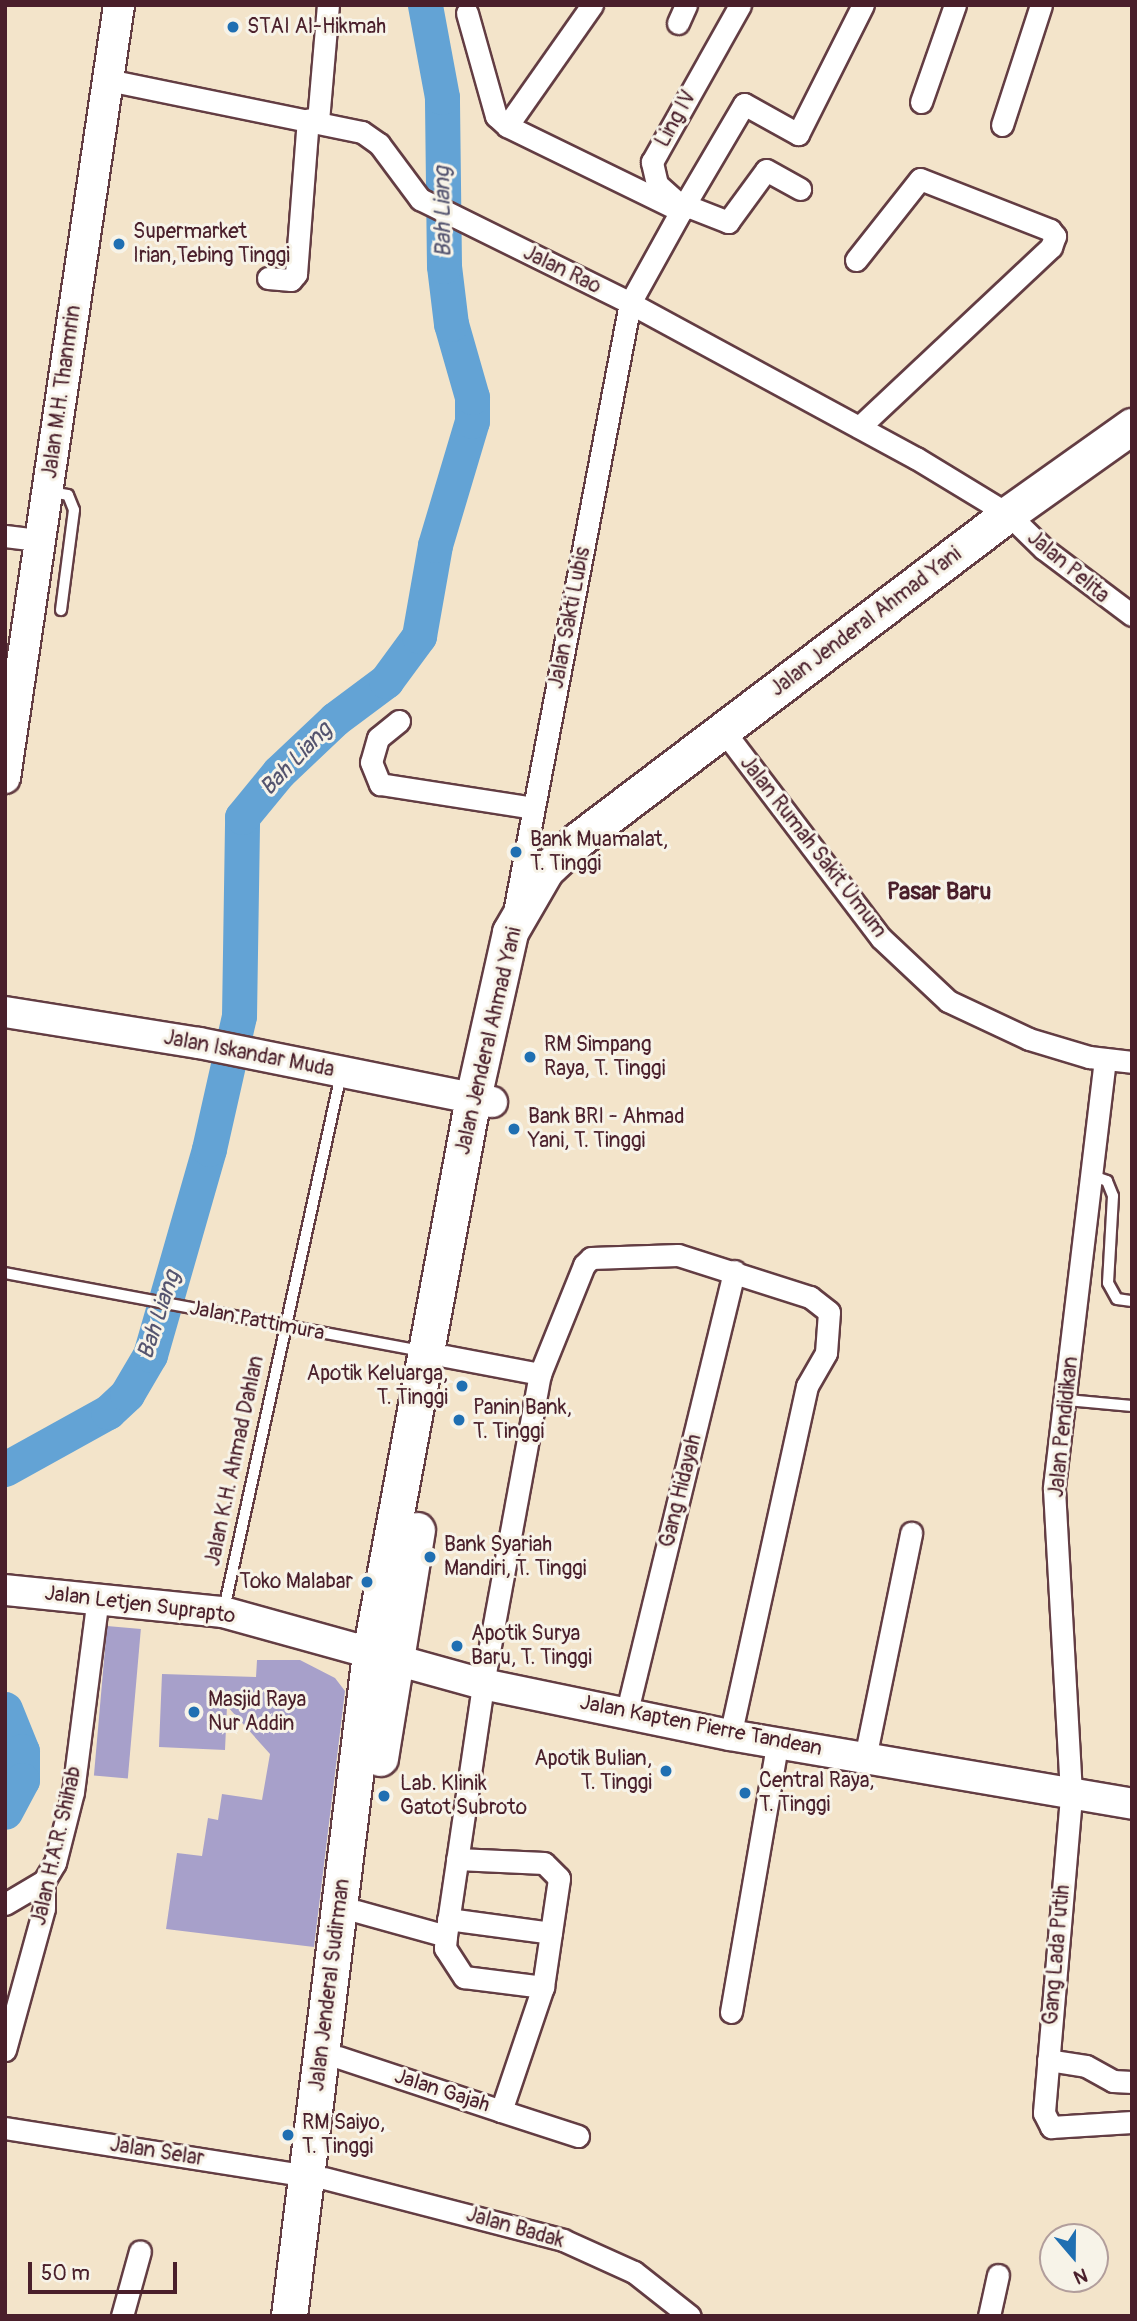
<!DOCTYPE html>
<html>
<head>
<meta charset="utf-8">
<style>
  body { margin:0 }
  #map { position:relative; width:1137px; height:2321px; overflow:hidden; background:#f3e4ca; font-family:Pangolin,sans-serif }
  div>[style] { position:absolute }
  .river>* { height:35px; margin:-17.5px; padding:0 17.5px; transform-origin:17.5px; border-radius:17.5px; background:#63a3d5 }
  .building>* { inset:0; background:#a7a0ca; transform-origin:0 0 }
  .roads { filter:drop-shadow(2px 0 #633d43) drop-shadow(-2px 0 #633d43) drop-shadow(0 2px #633d43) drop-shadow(0 -2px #633d43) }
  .lane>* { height:10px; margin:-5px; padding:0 5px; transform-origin:5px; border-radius:5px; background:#fff }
  .street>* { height:21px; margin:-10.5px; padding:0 10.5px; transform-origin:10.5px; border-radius:10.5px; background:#fff }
  .secondary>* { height:30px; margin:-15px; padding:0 15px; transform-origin:15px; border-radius:15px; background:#fff }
  .primary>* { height:35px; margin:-17.5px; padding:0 17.5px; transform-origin:17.5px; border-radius:17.5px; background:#fff }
  .dots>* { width:19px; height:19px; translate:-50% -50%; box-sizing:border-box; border:4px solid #f7f3e8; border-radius:50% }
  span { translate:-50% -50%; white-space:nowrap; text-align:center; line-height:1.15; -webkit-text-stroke:6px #f7f3e8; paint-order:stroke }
  .poi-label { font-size:21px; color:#4a1f2b }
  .left { translate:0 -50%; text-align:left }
  .right { translate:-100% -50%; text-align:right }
  .street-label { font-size:21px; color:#4a1f2b }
  .water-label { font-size:23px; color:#54546f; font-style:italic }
  .quarter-label { font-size:24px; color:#4a1f2b; font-weight:700 }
  .frame { position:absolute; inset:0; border:7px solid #4a1f2b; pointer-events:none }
  .north { position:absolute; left:1039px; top:2223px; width:70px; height:70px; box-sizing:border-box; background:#f7f3e8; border:2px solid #b29e9c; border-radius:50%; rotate:160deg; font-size:19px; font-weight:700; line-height:28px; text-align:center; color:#4a1f2b }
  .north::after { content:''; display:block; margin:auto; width:24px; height:32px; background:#1f6fb2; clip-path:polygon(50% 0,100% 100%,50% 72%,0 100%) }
  .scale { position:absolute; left:28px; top:2262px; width:149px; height:32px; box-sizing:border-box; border:4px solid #4a1f2b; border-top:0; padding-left:9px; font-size:21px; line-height:24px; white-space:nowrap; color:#4a1f2b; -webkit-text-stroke:5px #f7f3e8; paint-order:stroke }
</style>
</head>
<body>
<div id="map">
  <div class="river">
    <i style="left:5px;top:1469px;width:118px;rotate:-29deg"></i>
    <i style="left:108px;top:1412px;width:26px;rotate:-43deg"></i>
    <i style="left:127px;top:1394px;width:45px;rotate:-59.5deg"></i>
    <i style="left:150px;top:1355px;width:214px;rotate:-74deg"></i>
    <i style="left:209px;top:1149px;width:136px;rotate:-77.3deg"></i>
    <i style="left:239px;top:1016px;width:199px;rotate:-89.1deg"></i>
    <i style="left:242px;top:817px;width:58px;rotate:-50.6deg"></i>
    <i style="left:279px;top:772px;width:77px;rotate:-43.4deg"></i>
    <i style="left:335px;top:719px;width:64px;rotate:-36.7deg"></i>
    <i style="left:386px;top:681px;width:56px;rotate:-53.7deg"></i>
    <i style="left:419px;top:636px;width:92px;rotate:-80deg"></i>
    <i style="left:435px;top:545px;width:129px;rotate:-73.4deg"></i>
    <i style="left:472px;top:421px;width:24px;rotate:-90deg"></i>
    <i style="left:472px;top:397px;width:76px;rotate:-106deg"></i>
    <i style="left:451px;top:324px;width:58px;rotate:-96.9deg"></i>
    <i style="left:444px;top:266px;width:169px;rotate:-90.7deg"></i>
    <i style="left:442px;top:97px;width:94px;rotate:-100.5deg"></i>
    <i style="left:5px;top:1709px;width:45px;rotate:68deg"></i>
    <i style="left:22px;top:1751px;width:29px;rotate:90deg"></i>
    <i style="left:22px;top:1780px;width:36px;rotate:118deg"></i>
  </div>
  <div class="building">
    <i style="left:107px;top:1626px;width:34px;height:150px;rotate:5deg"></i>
    <i style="clip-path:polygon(257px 1660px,300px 1660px,335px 1678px,345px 1691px,314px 1947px,166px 1929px,177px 1853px,202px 1856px,208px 1818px,218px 1820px,222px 1794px,262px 1800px,270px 1754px,227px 1706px,225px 1750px,159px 1747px,162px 1674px,256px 1677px)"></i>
  </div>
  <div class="roads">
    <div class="lane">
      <i style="left:50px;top:492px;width:18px;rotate:9deg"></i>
      <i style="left:68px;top:495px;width:16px;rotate:68deg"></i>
      <i style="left:74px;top:510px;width:101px;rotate:97.4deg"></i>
      <i style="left:1090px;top:1175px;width:18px;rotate:19deg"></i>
      <i style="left:1107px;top:1181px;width:16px;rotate:68deg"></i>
      <i style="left:1113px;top:1196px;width:87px;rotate:93.3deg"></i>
      <i style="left:1108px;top:1283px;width:18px;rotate:61deg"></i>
      <i style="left:1117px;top:1299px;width:15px;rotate:8deg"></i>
      <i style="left:5px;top:1273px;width:422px;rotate:10.6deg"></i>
      <i style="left:1067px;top:1400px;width:65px;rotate:5.3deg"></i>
      <i style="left:224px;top:1609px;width:548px;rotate:-77.66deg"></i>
    </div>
    <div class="street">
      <i style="left:467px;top:13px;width:107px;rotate:74.3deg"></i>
      <i style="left:496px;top:116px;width:15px;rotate:42deg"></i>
      <i style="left:507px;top:126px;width:194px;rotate:26deg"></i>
      <i style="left:681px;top:211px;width:124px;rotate:-59.5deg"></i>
      <i style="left:744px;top:104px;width:62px;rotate:29.1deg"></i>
      <i style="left:798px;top:134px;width:144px;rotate:-63.3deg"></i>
      <i style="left:678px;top:23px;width:20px;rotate:-66deg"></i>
      <i style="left:108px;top:80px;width:259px;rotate:11.6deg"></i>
      <i style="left:362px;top:132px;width:21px;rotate:35deg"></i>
      <i style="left:379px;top:144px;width:69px;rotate:53.3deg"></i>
      <i style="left:420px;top:199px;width:234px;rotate:26.3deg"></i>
      <i style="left:630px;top:303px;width:325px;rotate:28.5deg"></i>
      <i style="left:916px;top:458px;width:108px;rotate:31.3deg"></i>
      <i style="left:1008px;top:514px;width:50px;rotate:44.2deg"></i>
      <i style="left:1044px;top:549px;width:110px;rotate:36.9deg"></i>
      <i style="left:921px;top:102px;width:103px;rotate:-70.7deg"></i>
      <i style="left:318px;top:121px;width:116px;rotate:-85.1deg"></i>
      <i style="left:1002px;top:125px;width:126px;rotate:-72deg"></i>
      <i style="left:507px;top:126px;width:148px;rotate:-54.9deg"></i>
      <i style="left:677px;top:202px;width:55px;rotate:21.4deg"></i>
      <i style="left:728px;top:222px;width:64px;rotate:-53.8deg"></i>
      <i style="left:766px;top:170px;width:39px;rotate:29deg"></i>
      <i style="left:856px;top:260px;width:103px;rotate:-51.7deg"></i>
      <i style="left:920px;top:179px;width:140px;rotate:21.4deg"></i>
      <i style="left:1050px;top:230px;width:8px;rotate:50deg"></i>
      <i style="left:1055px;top:236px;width:12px;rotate:110deg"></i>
      <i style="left:1051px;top:247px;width:263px;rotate:136.8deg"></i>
      <i style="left:268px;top:278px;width:23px;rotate:5deg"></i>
      <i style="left:291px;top:280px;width:8px;rotate:-50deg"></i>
      <i style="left:296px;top:274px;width:155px;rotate:-85.6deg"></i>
      <i style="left:5px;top:536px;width:35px;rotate:7deg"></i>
      <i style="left:399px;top:721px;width:27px;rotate:141deg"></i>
      <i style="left:378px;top:738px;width:25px;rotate:106deg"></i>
      <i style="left:371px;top:762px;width:24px;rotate:68deg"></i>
      <i style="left:380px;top:784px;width:155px;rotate:8.9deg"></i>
      <i style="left:723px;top:730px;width:261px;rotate:52.8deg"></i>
      <i style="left:881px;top:938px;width:92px;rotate:43.2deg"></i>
      <i style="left:948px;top:1001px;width:89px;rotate:25.1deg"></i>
      <i style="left:1029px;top:1039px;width:63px;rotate:16.7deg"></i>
      <i style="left:1089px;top:1057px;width:43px;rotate:6.6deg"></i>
      <i style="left:515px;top:907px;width:615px;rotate:-79.22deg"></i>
      <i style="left:630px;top:303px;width:105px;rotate:-61deg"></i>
      <i style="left:681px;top:211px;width:10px;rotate:-114deg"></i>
      <i style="left:677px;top:202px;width:27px;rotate:-138deg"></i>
      <i style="left:657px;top:184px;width:23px;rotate:-103deg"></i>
      <i style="left:652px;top:162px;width:180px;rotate:-60.7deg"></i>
      <i style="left:1105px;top:1059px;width:433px;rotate:96.8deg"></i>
      <i style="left:1054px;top:1489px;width:308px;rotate:86.8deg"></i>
      <i style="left:1071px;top:1797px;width:317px;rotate:94.9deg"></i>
      <i style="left:1044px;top:2113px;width:16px;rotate:63deg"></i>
      <i style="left:1051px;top:2127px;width:81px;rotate:-3.5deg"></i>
      <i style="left:445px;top:1356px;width:97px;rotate:10.7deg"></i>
      <i style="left:627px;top:1711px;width:453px;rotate:-76.3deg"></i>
      <i style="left:865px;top:1758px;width:230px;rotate:-78.4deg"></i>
      <i style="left:5px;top:1904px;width:45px;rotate:-30.5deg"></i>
      <i style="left:356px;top:1911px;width:93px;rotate:15.5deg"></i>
      <i style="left:446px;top:1936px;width:255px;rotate:-81.6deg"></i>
      <i style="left:483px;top:1684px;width:315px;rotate:-79.6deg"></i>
      <i style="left:540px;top:1374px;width:118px;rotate:-68deg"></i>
      <i style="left:584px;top:1265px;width:10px;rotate:-45deg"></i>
      <i style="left:591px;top:1258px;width:87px;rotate:-2deg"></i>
      <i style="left:678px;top:1255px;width:139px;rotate:17.7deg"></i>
      <i style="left:810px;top:1297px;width:24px;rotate:38deg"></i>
      <i style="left:829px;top:1312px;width:41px;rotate:94.2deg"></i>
      <i style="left:826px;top:1353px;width:38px;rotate:120deg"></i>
      <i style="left:807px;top:1386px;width:357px;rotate:102.4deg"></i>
      <i style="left:448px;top:1919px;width:104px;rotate:7.7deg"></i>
      <i style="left:446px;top:1936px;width:12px;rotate:95deg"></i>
      <i style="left:445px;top:1948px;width:35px;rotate:57deg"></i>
      <i style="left:464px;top:1977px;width:80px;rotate:7.2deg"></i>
      <i style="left:543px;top:1987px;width:110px;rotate:-81.6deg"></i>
      <i style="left:559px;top:1878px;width:21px;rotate:-135deg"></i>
      <i style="left:544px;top:1863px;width:87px;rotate:-177.4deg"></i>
      <i style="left:731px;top:2012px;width:276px;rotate:-80.2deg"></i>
      <i style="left:5px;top:2050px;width:147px;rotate:-74.6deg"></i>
      <i style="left:44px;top:1908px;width:27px;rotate:-90deg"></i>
      <i style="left:44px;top:1881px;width:21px;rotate:-59deg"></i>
      <i style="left:55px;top:1863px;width:73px;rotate:-75.8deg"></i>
      <i style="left:73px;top:1792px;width:197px;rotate:-82.7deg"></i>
      <i style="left:338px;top:2057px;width:172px;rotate:18.3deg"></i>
      <i style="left:501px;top:2111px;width:131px;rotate:-71.3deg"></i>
      <i style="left:1048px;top:2060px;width:38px;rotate:9deg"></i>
      <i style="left:1086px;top:2066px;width:31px;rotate:29deg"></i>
      <i style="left:1113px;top:2081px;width:19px;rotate:3deg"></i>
      <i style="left:501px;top:2111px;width:81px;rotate:18deg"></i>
      <i style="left:5px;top:2128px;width:307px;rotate:9deg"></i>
      <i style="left:324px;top:2178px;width:247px;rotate:14.5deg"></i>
      <i style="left:563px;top:2240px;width:78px;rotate:24.3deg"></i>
      <i style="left:634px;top:2272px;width:71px;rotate:38.2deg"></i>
      <i style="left:122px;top:2316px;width:67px;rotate:-74.5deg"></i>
      <i style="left:989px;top:2316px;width:42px;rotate:-77.6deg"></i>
    </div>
    <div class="secondary">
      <i style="left:5px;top:778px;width:781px;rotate:-81.61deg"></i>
      <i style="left:5px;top:1012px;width:196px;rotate:9.1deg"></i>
      <i style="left:199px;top:1043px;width:299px;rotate:11.4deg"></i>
      <i style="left:5px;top:1590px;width:219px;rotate:5.8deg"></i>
      <i style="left:223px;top:1612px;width:270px;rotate:15.5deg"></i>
      <i style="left:483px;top:1684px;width:252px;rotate:11.7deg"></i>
      <i style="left:730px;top:1735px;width:408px;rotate:9.7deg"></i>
    </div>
    <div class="primary">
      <i style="left:380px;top:1758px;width:231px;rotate:-80.8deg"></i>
      <i style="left:289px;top:2316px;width:668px;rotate:-83.03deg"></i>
      <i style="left:370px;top:1653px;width:564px;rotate:-79.49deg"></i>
      <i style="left:473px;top:1098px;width:170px;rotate:-77.4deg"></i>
      <i style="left:510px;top:932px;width:72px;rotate:-59.9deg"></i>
      <i style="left:546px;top:870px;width:45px;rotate:-43.2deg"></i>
      <i style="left:579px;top:839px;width:538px;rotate:-37.15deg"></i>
      <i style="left:1008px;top:514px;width:152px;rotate:-35.4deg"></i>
    </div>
  </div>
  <div class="dots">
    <i style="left:233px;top:27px;background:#1f6fb2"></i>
    <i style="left:119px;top:244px;background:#1f6fb2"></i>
    <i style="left:516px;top:852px;background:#1f6fb2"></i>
    <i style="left:530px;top:1057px;background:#1f6fb2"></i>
    <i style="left:514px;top:1129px;background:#1f6fb2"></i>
    <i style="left:462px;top:1386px;background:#1f6fb2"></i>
    <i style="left:459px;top:1420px;background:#1f6fb2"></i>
    <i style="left:430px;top:1557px;background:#1f6fb2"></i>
    <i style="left:367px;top:1582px;background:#1f6fb2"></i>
    <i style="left:457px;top:1646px;background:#1f6fb2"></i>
    <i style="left:194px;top:1712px;background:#1f6fb2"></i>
    <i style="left:666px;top:1771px;background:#1f6fb2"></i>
    <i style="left:745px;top:1793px;background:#1f6fb2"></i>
    <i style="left:384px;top:1796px;background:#1f6fb2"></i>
    <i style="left:288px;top:2135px;background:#1f6fb2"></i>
  </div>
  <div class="poi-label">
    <span class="left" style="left:247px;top:27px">STAI Al-Hikmah</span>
    <span class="left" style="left:133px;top:244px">Supermarket<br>Irian,Tebing Tinggi</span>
    <span class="left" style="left:530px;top:852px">Bank Muamalat,<br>T. Tinggi</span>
    <span class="left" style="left:544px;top:1057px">RM Simpang<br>Raya, T. Tinggi</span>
    <span class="left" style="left:528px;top:1129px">Bank BRI - Ahmad<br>Yani, T. Tinggi</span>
    <span class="right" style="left:448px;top:1386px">Apotik Keluarga,<br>T. Tinggi</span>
    <span class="left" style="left:473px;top:1420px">Panin Bank,<br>T. Tinggi</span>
    <span class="left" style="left:444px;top:1557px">Bank Syariah<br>Mandiri, T. Tinggi</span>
    <span class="right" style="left:353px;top:1582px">Toko Malabar</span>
    <span class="left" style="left:471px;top:1646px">Apotik Surya<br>Baru, T. Tinggi</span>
    <span class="left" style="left:208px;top:1712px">Masjid Raya<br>Nur Addin</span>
    <span class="right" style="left:652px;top:1771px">Apotik Bulian,<br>T. Tinggi</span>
    <span class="left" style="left:759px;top:1793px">Central Raya,<br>T. Tinggi</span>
    <span class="left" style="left:400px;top:1796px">Lab. Klinik<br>Gatot Subroto</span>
    <span class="left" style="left:302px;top:2135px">RM Saiyo,<br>T. Tinggi</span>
  </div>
  <div class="street-label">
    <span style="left:676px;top:119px;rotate:-61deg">Ling IV</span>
    <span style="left:562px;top:270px;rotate:26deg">Jalan Rao</span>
    <span style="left:62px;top:392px;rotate:-82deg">Jalan M.H. Thanmrin</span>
    <span style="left:1068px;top:567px;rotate:40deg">Jalan Pelita</span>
    <span style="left:570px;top:618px;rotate:-79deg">Jalan Sakti Lubis</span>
    <span style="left:866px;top:622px;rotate:-37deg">Jalan Jenderal Ahmad Yani</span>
    <span style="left:813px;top:847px;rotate:52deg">Jalan Rumah Sakit Umum</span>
    <span style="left:489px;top:1041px;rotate:-77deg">Jalan Jenderal Ahmad Yani</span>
    <span style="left:249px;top:1054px;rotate:11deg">Jalan Iskandar Muda</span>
    <span style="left:257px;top:1321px;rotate:11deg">Jalan Pattimura</span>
    <span style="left:1064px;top:1427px;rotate:-84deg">Jalan Pendidikan</span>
    <span style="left:235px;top:1461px;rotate:-78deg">Jalan K.H. Ahmad Dahlan</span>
    <span style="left:681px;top:1491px;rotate:-76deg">Gang Hidayah</span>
    <span style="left:140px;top:1605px;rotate:7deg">Jalan Letjen Suprapto</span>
    <span style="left:701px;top:1726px;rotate:11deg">Jalan Kapten Pierre Tandean</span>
    <span style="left:57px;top:1846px;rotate:-77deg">Jalan H.A.R. Shihab</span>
    <span style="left:1057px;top:1955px;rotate:-85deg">Gang Lada Putih</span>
    <span style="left:330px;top:1985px;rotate:-83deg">Jalan Jenderal Sudirman</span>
    <span style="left:442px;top:2091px;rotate:18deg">Jalan Gajah</span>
    <span style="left:157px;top:2152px;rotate:9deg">Jalan Selar</span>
    <span style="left:515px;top:2228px;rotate:16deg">Jalan Badak</span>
  </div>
  <div class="water-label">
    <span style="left:443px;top:212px;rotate:-91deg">Bah Liang</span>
    <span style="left:296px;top:759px;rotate:-46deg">Bah Liang</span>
    <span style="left:159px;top:1315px;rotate:-72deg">Bah Liang</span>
  </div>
  <div class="quarter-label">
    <span style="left:939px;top:892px">Pasar Baru</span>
  </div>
  <div class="frame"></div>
  <div class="north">N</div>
  <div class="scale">50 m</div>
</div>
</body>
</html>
